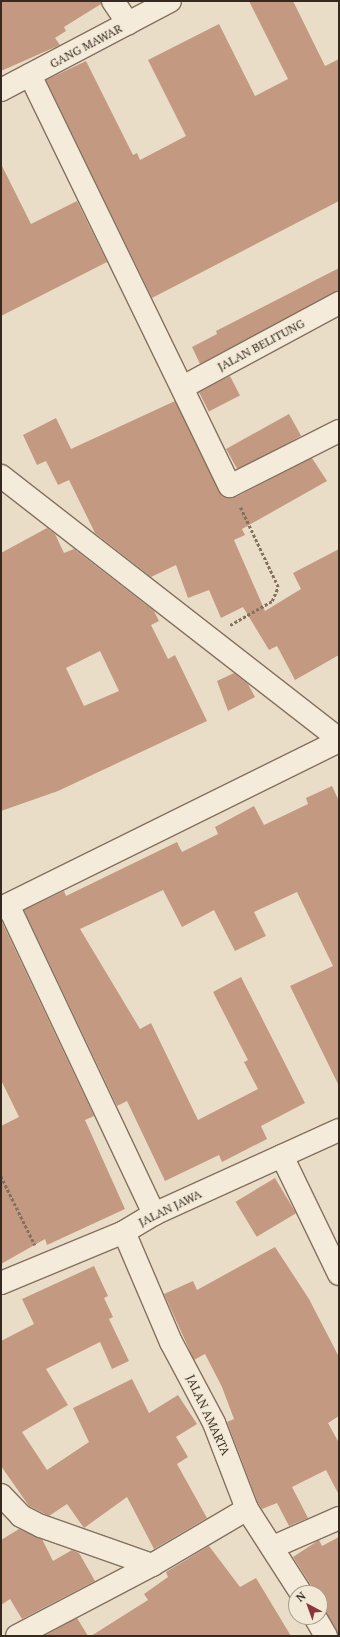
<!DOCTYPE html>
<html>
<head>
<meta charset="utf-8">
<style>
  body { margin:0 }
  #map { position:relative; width:340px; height:1637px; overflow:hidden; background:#eaddc7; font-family:"PT Serif",serif }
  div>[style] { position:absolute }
  .building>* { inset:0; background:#c49981; transform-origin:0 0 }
  .path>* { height:2.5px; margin-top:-1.25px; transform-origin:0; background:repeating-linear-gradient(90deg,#84705e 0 3px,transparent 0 5px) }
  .roads { filter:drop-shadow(1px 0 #84705e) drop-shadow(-1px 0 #84705e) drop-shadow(0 1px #84705e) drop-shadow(0 -1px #84705e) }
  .minor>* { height:22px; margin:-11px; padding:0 11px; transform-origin:11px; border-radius:11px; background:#f5ebda }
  span { translate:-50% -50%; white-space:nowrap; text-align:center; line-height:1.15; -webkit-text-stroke:3.5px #f2e8d6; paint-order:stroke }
  .street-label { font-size:12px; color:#352920 }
  .frame { position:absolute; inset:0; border:2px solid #352920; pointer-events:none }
  .north { position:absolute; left:288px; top:1585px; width:40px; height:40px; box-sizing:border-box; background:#f2e8d6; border:1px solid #a69c8d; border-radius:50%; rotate:319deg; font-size:11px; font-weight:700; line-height:16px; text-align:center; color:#352920 }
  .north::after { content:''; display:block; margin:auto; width:14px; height:18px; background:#8c353b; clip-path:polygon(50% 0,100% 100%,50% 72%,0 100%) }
</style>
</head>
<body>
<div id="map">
  <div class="building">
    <i style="clip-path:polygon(1px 1px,101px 1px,101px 4px,64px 27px,66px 31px,55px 38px,60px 45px,1px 71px)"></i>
    <i style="clip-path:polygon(249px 1px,293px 1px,325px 66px,339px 59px,339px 201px,152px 298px,46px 80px,86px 61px,133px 155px,137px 153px,140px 160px,186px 136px,148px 60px,219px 24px,255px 96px,288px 79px)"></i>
    <i style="clip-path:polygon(1px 164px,31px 224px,77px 201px,107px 262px,1px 316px)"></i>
    <i style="clip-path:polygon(339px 268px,339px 291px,200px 364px,192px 347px,217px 334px,216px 331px)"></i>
    <i style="left:230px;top:376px;width:22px;height:35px;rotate:63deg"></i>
    <i style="clip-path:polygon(175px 401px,223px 497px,236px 497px,312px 458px,327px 481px,242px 529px,245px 535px,234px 540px,265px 611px,301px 589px,293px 573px,339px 549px,339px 655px,295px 680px,277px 646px,269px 650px,243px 607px,221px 618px,209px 590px,188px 598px,176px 565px,151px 577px,95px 533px,69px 480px,58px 485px,46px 461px,37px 465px,23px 435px,56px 418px,71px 449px)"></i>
    <i style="left:289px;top:414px;width:25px;height:72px;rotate:61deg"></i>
    <i style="clip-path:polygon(evenodd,47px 528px,55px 534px,64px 553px,74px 549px,154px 611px,159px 621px,151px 625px,168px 659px,175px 655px,207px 721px,58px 791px,1px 811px,1px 553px,47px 528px,100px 651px,119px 691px,84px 706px,66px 668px,100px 651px)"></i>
    <i style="clip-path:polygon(234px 673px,248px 684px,255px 697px,228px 711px,217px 681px)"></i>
    <i style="clip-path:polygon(332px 786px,339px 801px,339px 1086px,290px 986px,333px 966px,297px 892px,254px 912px,266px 936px,235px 951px,214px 910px,182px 927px,163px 890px,80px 929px,140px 1029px,151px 1023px,198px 1120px,258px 1089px,244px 1062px,248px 1060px,213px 992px,241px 977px,305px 1103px,261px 1126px,267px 1139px,222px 1162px,219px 1155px,165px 1181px,127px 1101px,117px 1106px,24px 910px,64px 891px,66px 896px,177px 842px,182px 852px,218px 834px,215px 827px,254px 806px,264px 825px,308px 804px,306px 798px)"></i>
    <i style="clip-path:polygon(1px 920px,94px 1116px,85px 1120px,125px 1209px,47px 1245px,45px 1239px,1px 1264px,1px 1126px,19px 1117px,1px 1080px)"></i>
    <i style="left:275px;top:1178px;width:41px;height:46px;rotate:59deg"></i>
    <i style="clip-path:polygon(275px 1247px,309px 1299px,339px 1357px,339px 1416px,328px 1423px,339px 1443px,339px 1495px,326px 1470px,292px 1487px,308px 1518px,289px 1526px,277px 1503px,262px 1509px,258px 1503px,227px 1422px,234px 1419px,222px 1387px,205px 1354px,194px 1360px,164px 1294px,193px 1281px,197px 1290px)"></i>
    <i style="clip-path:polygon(94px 1266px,108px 1296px,104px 1298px,113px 1317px,109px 1319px,129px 1361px,112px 1369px,100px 1342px,46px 1369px,68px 1405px,22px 1432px,47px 1470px,89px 1442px,73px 1408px,132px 1379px,149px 1413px,178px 1395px,197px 1424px,176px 1437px,188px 1457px,177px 1464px,207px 1518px,154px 1549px,127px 1497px,84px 1528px,67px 1504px,49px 1516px,29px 1506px,1px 1466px,1px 1341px,34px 1324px,22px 1299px)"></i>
    <i style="clip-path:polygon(19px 1529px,42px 1539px,53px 1561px,72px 1550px,79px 1553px,95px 1581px,22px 1619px,10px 1599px,1px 1605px,1px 1540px)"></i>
    <i style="clip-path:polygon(339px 1537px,339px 1636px,338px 1636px,320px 1606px,320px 1593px,316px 1593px,293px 1557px,319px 1540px,322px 1546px)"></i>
    <i style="clip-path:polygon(209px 1546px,240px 1587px,256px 1578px,291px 1636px,91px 1636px,148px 1600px,144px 1594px,168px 1577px,166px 1572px)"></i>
    <i style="clip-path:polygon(77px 1618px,88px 1636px,44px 1636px)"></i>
  </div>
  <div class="path">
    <i style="left:230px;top:625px;width:48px;rotate:-29.7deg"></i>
    <i style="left:272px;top:601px;width:15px;rotate:-67deg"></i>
    <i style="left:278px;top:587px;width:89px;rotate:-115.4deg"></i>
    <i style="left:1px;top:1176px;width:77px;rotate:63.8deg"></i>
  </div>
  <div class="roads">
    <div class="minor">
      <i style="left:113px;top:1px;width:27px;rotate:56deg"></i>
      <i style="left:30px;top:75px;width:457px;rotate:64.1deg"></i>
      <i style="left:230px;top:486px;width:122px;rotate:-26.8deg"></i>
      <i style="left:1px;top:90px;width:191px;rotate:-27.8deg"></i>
      <i style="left:183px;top:387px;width:177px;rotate:-28.3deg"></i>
      <i style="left:1px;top:476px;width:428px;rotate:37.9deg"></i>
      <i style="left:8px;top:905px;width:342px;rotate:64.7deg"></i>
      <i style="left:1px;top:908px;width:377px;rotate:-26.3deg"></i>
      <i style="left:282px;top:1156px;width:131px;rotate:64.2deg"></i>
      <i style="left:124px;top:1232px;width:120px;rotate:66.9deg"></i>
      <i style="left:171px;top:1342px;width:92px;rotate:62deg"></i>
      <i style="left:214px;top:1423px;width:92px;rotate:69deg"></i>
      <i style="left:247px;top:1509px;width:100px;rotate:57.3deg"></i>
      <i style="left:1px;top:1283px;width:133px;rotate:-22.5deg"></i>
      <i style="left:124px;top:1232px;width:35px;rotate:-31deg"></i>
      <i style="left:154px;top:1214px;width:203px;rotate:-24.4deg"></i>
      <i style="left:1px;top:1495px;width:29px;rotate:46deg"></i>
      <i style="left:21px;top:1516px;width:22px;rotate:27deg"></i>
      <i style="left:41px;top:1526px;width:118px;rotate:19.4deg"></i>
      <i style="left:273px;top:1547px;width:72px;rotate:-23.7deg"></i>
      <i style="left:315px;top:1617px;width:22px;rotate:60deg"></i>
      <i style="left:17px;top:1636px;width:153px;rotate:-27.7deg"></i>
      <i style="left:152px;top:1565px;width:110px;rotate:-30.5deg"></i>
    </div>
  </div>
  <div class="street-label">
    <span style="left:86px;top:46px;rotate:-28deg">GANG MAWAR</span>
    <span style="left:261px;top:345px;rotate:-28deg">JALAN BELITUNG</span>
    <span style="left:170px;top:1208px;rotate:-26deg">JALAN JAWA</span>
    <span style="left:208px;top:1415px;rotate:65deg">JALAN AMARTA</span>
  </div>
  <div class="frame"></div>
  <div class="north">N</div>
</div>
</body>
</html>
